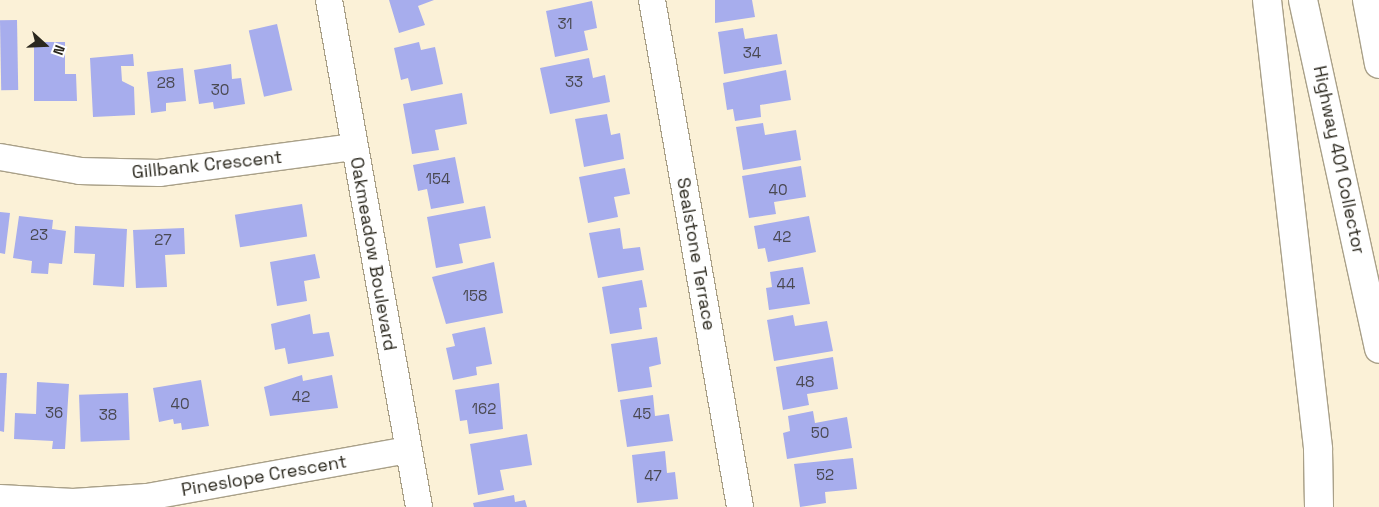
<!DOCTYPE html>
<html>
<head>
<meta charset="utf-8">
<style>
  body { margin:0 }
  #map { position:relative; width:1379px; height:507px; overflow:hidden; background:#fbf1d7; font-family:"Space Grotesk",sans-serif }
  div>[style] { position:absolute }
  .building>* { inset:0; background:#a7aded; transform-origin:0 0 }
  .roads { filter:drop-shadow(1px 0 #a9a088) drop-shadow(-1px 0 #a9a088) drop-shadow(0 1px #a9a088) drop-shadow(0 -1px #a9a088) }
  .minor>* { height:26px; margin:-13px; padding:0 13px; transform-origin:13px; border-radius:13px; background:#fff }
  .highway>* { height:28px; margin:-14px; padding:0 14px; transform-origin:14px; border-radius:14px; background:#fff }
  span { translate:-50% -50%; white-space:nowrap; text-align:center; line-height:1.15; -webkit-text-stroke:4px #fff; paint-order:stroke }
  .number-label { font-size:15px; color:#4a4952 }
  .number-label span { -webkit-text-stroke-width:0 }
  .street-label { font-size:18px; color:#2b281e }
  .north { position:absolute; left:20px; top:20px; width:50px; height:50px; -webkit-text-stroke:4px #fff; paint-order:stroke; rotate:110deg; font-size:14px; font-weight:700; line-height:20px; text-align:center; color:#2b281e }
  .north::after { content:''; display:block; margin:auto; width:18px; height:22px; background:#2b281e; clip-path:polygon(50% 0,100% 100%,50% 72%,0 100%) }
</style>
</head>
<body>
<div id="map">
  <div class="building">
    <i style="clip-path:polygon(389px 0,434px 0,418px 6px,425px 25px,399px 33px)"></i>
    <i style="clip-path:polygon(715px 0,752px 0,755px 17px,715px 23px)"></i>
    <i style="clip-path:polygon(592px 1px,597px 28px,584px 31px,588px 50px,555px 57px,546px 11px)"></i>
    <i style="left:17px;top:20px;width:70px;height:17px;rotate:89deg"></i>
    <i style="left:277px;top:24px;width:68px;height:29px;rotate:77deg"></i>
    <i style="clip-path:polygon(743px 28px,745px 39px,777px 34px,782px 64px,724px 74px,718px 32px)"></i>
    <i style="clip-path:polygon(34px 42px,65px 42px,65px 74px,76px 74px,77px 101px,34px 101px)"></i>
    <i style="clip-path:polygon(419px 42px,421px 50px,435px 47px,443px 84px,411px 91px,408px 78px,401px 80px,394px 48px)"></i>
    <i style="clip-path:polygon(133px 54px,134px 66px,121px 66px,122px 81px,134px 87px,135px 115px,93px 117px,90px 58px)"></i>
    <i style="clip-path:polygon(589px 58px,593px 78px,605px 75px,610px 102px,550px 114px,540px 68px)"></i>
    <i style="clip-path:polygon(231px 64px,232px 79px,241px 78px,245px 104px,214px 109px,213px 102px,199px 104px,194px 70px)"></i>
    <i style="clip-path:polygon(183px 68px,186px 101px,166px 103px,166px 111px,151px 113px,147px 72px)"></i>
    <i style="clip-path:polygon(786px 70px,791px 100px,760px 105px,761px 117px,735px 121px,733px 109px,727px 110px,723px 83px)"></i>
    <i style="clip-path:polygon(462px 93px,467px 124px,435px 130px,439px 150px,412px 154px,403px 104px)"></i>
    <i style="clip-path:polygon(607px 114px,611px 135px,620px 133px,624px 159px,584px 167px,575px 119px)"></i>
    <i style="clip-path:polygon(763px 123px,765px 135px,796px 130px,801px 160px,743px 170px,736px 127px)"></i>
    <i style="clip-path:polygon(455px 157px,464px 203px,431px 209px,427px 189px,418px 191px,413px 165px)"></i>
    <i style="clip-path:polygon(801px 166px,806px 197px,774px 202px,776px 214px,749px 218px,742px 176px)"></i>
    <i style="clip-path:polygon(625px 168px,630px 194px,614px 197px,618px 217px,588px 223px,579px 177px)"></i>
    <i style="left:302px;top:204px;width:33px;height:68px;rotate:81deg"></i>
    <i style="clip-path:polygon(485px 206px,491px 238px,459px 244px,463px 263px,436px 268px,427px 217px)"></i>
    <i style="clip-path:polygon(0 212px,10px 213px,5px 254px,0 253px)"></i>
    <i style="clip-path:polygon(19px 216px,53px 220px,52px 229px,66px 231px,62px 264px,49px 263px,48px 274px,31px 273px,32px 261px,13px 258px)"></i>
    <i style="clip-path:polygon(809px 216px,816px 252px,768px 262px,765px 248px,758px 249px,754px 226px)"></i>
    <i style="clip-path:polygon(75px 226px,127px 229px,124px 287px,93px 285px,95px 254px,74px 253px)"></i>
    <i style="clip-path:polygon(184px 228px,185px 254px,165px 255px,167px 287px,136px 288px,133px 230px)"></i>
    <i style="clip-path:polygon(620px 228px,623px 249px,640px 247px,644px 270px,598px 278px,589px 233px)"></i>
    <i style="clip-path:polygon(315px 254px,320px 278px,304px 281px,307px 301px,277px 306px,270px 262px)"></i>
    <i style="clip-path:polygon(494px 262px,503px 313px,446px 324px,432px 277px)"></i>
    <i style="clip-path:polygon(803px 267px,810px 304px,769px 310px,766px 288px,772px 287px,770px 272px)"></i>
    <i style="clip-path:polygon(642px 280px,647px 307px,639px 308px,642px 329px,610px 334px,602px 287px)"></i>
    <i style="clip-path:polygon(310px 314px,313px 334px,329px 332px,334px 356px,288px 364px,285px 348px,275px 350px,271px 324px)"></i>
    <i style="clip-path:polygon(793px 315px,795px 326px,827px 321px,833px 351px,774px 361px,767px 320px)"></i>
    <i style="clip-path:polygon(485px 327px,492px 364px,476px 367px,477px 375px,453px 380px,446px 348px,455px 346px,452px 334px)"></i>
    <i style="clip-path:polygon(657px 337px,661px 364px,649px 367px,652px 387px,618px 392px,611px 344px)"></i>
    <i style="clip-path:polygon(833px 357px,838px 389px,807px 394px,809px 405px,783px 410px,776px 367px)"></i>
    <i style="clip-path:polygon(0 373px,7px 373px,4px 432px,0 431px)"></i>
    <i style="clip-path:polygon(302px 375px,303px 381px,332px 375px,338px 408px,270px 416px,264px 387px)"></i>
    <i style="clip-path:polygon(201px 380px,209px 426px,182px 430px,181px 423px,174px 424px,173px 419px,159px 422px,153px 388px)"></i>
    <i style="clip-path:polygon(37px 382px,69px 384px,65px 449px,52px 449px,53px 441px,14px 439px,15px 413px,36px 414px)"></i>
    <i style="clip-path:polygon(499px 383px,503px 429px,469px 434px,467px 420px,460px 421px,455px 390px)"></i>
    <i style="left:128px;top:393px;width:47px;height:49px;rotate:88deg"></i>
    <i style="clip-path:polygon(653px 395px,655px 416px,669px 414px,673px 441px,627px 447px,620px 400px)"></i>
    <i style="clip-path:polygon(813px 411px,815px 423px,847px 417px,852px 448px,787px 459px,783px 433px,790px 431px,788px 416px)"></i>
    <i style="clip-path:polygon(527px 434px,532px 465px,500px 470px,504px 490px,478px 495px,470px 444px)"></i>
    <i style="clip-path:polygon(665px 451px,667px 473px,675px 472px,678px 499px,637px 503px,632px 455px)"></i>
    <i style="clip-path:polygon(853px 458px,857px 489px,825px 492px,826px 503px,800px 507px,794px 464px)"></i>
    <i style="clip-path:polygon(514px 495px,515px 502px,525px 500px,527px 507px,474px 507px,473px 503px)"></i>
  </div>
  <div class="roads">
    <div class="minor">
      <i style="left:329px;top:0;width:515px;rotate:79.93deg"></i>
      <i style="left:652px;top:0;width:515px;rotate:80.15deg"></i>
      <i style="left:0;top:157px;width:81px;rotate:9.9deg"></i>
      <i style="left:80px;top:171px;width:79px;rotate:1.5deg"></i>
      <i style="left:159px;top:173px;width:197px;rotate:-7.6deg"></i>
      <i style="left:0;top:498px;width:73px;rotate:3.1deg"></i>
      <i style="left:73px;top:502px;width:74px;rotate:-3.9deg"></i>
      <i style="left:147px;top:497px;width:265px;rotate:-10.2deg"></i>
    </div>
    <div class="highway">
      <i style="left:1267px;top:0;width:452px;rotate:83.5deg"></i>
      <i style="left:1318px;top:449px;width:58px;rotate:89deg"></i>
      <i style="left:1303px;top:0;width:357px;rotate:77.7deg"></i>
      <i style="left:1367px;top:0;width:65px;rotate:79.4deg"></i>
    </div>
  </div>
  <div class="number-label">
    <span style="left:565px;top:24px">31</span>
    <span style="left:752px;top:53px">34</span>
    <span style="left:574px;top:82px">33</span>
    <span style="left:166px;top:83px">28</span>
    <span style="left:220px;top:90px">30</span>
    <span style="left:438px;top:179px">154</span>
    <span style="left:778px;top:190px">40</span>
    <span style="left:39px;top:235px">23</span>
    <span style="left:782px;top:237px">42</span>
    <span style="left:163px;top:240px">27</span>
    <span style="left:786px;top:284px">44</span>
    <span style="left:475px;top:296px">158</span>
    <span style="left:805px;top:382px">48</span>
    <span style="left:301px;top:397px">42</span>
    <span style="left:180px;top:404px">40</span>
    <span style="left:484px;top:409px">162</span>
    <span style="left:54px;top:413px">36</span>
    <span style="left:642px;top:414px">45</span>
    <span style="left:108px;top:415px">38</span>
    <span style="left:820px;top:433px">50</span>
    <span style="left:825px;top:475px">52</span>
    <span style="left:653px;top:476px">47</span>
  </div>
  <div class="street-label">
    <span style="left:1339px;top:160px;rotate:78deg">Highway 401 Collector</span>
    <span style="left:207px;top:165px;rotate:-6deg">Gillbank Crescent</span>
    <span style="left:373px;top:254px;rotate:80deg">Oakmeadow Boulevard</span>
    <span style="left:696px;top:254px;rotate:80deg">Sealstone Terrace</span>
    <span style="left:264px;top:476px;rotate:-10deg">Pineslope Crescent</span>
  </div>
  <div class="north">N</div>
</div>
</body>
</html>
